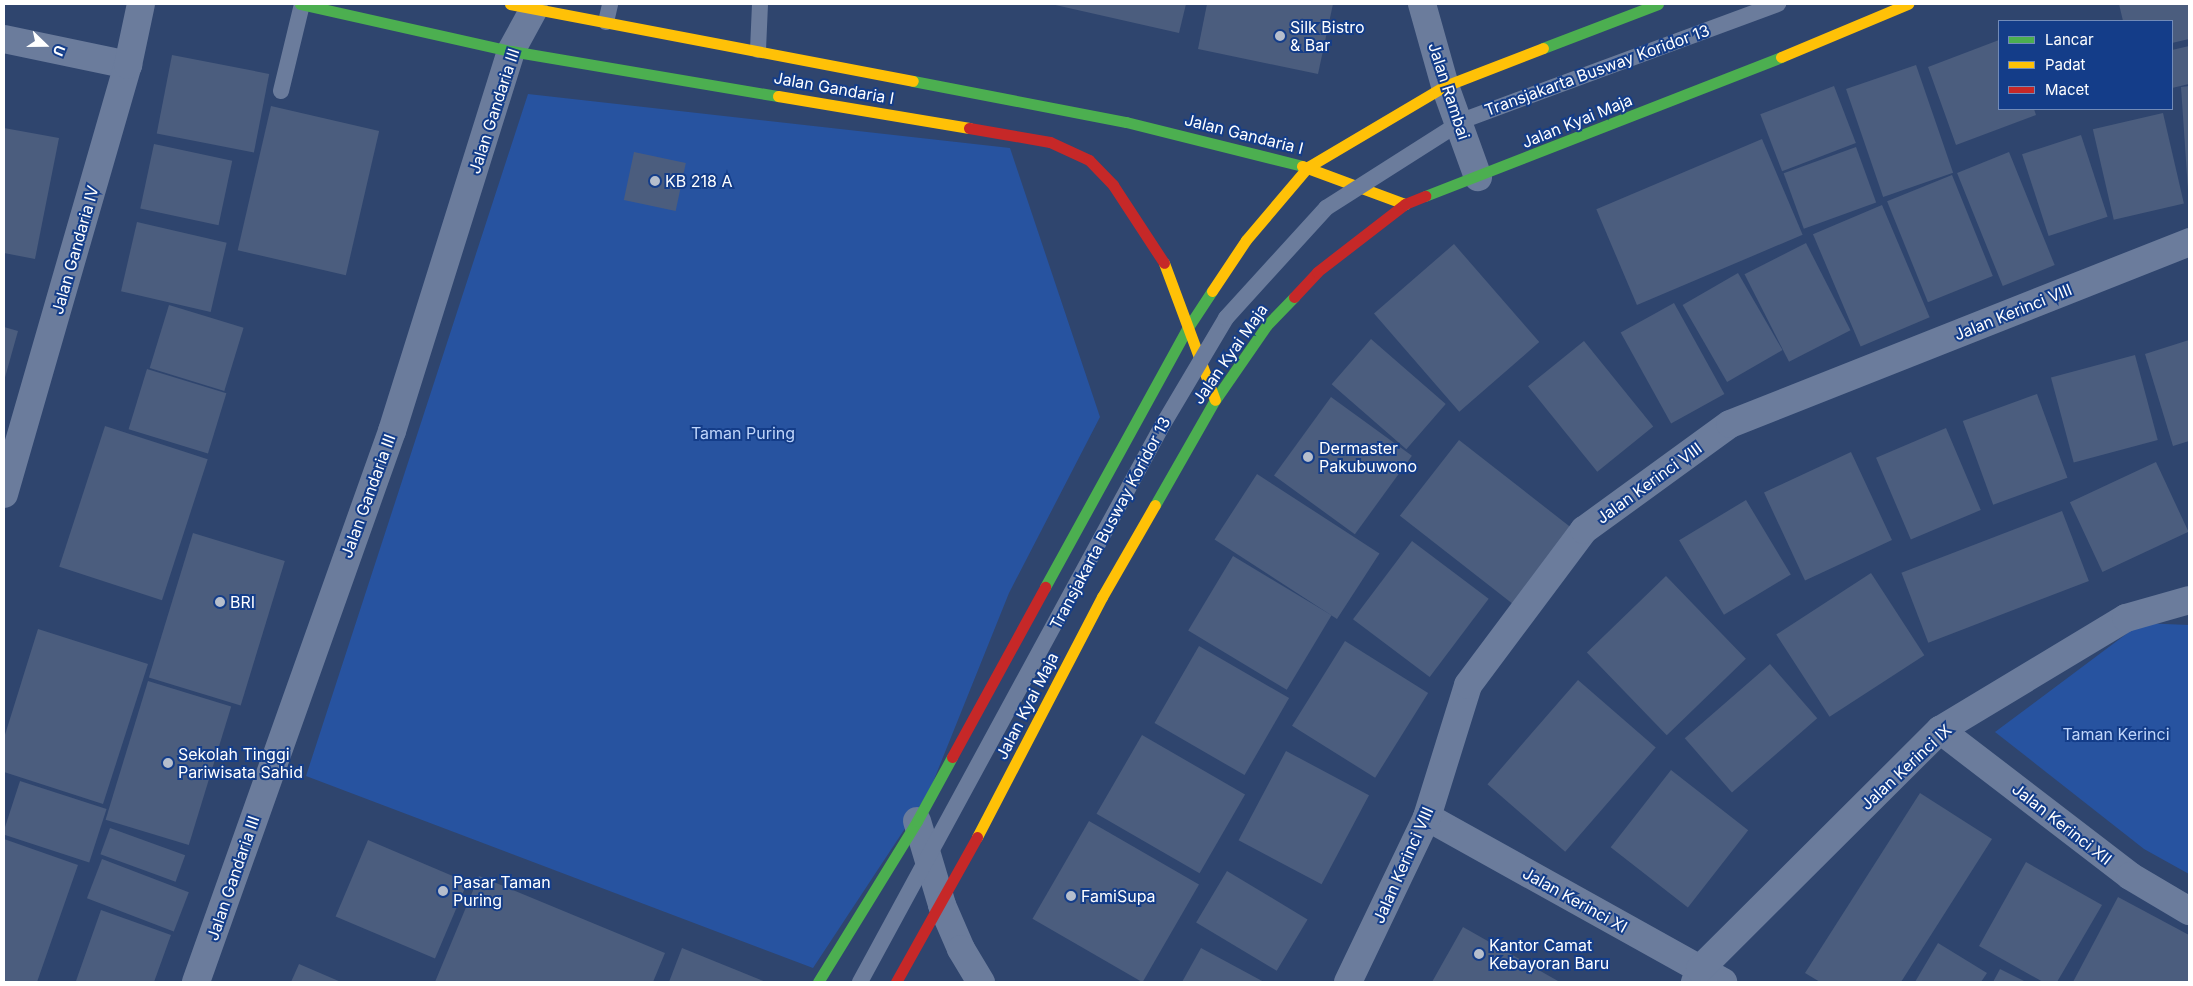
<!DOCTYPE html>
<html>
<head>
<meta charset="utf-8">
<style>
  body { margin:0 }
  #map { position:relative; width:2193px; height:986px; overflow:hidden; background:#2f456e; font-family:Inter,sans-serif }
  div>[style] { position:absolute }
  .green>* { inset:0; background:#2753a0 }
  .building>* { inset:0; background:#4b5d7e; transform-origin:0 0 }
  .lane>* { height:16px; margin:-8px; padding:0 8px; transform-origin:8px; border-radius:8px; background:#6b7c9c }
  .street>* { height:28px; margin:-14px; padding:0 14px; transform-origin:14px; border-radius:14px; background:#6b7c9c }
  .fast>* { height:11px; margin:-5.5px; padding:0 5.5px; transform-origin:5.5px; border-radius:5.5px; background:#4caf50 }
  .slow>* { height:11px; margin:-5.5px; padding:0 5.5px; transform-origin:5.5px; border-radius:5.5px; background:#ffc107 }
  .jam>* { height:11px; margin:-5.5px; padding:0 5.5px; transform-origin:5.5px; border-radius:5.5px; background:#c62828 }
  .lane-bridge>* { height:16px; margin:-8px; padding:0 8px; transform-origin:8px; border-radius:8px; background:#6b7c9c }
  .dots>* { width:14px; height:14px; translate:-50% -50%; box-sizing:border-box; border:2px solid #143d89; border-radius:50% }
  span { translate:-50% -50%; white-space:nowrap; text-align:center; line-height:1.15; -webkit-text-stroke:4px #143d89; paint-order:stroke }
  .poi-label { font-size:16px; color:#fff }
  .left { translate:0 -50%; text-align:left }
  .street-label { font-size:16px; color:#fff }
  .park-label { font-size:16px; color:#c0d6fb }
  .frame { position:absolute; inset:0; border:5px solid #fff; pointer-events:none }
  .legend { position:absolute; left:1998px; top:20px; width:175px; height:90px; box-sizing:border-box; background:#143d89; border:1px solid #728bb8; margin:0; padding:6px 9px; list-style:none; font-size:15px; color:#fff }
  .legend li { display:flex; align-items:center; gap:10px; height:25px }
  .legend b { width:25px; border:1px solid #728bb8 }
  .north { position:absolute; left:20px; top:20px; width:50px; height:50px; -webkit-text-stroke:4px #143d89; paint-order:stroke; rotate:112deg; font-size:14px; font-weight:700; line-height:20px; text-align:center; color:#fff }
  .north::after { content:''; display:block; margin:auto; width:18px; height:22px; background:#fff; clip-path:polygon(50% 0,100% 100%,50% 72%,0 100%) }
</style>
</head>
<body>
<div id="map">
  <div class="green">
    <i style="clip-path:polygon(528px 94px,1010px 148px,1100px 417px,1009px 593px,929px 792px,813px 968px,306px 776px)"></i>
    <i style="clip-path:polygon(2141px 623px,2189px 625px,2189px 874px,2144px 849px,1995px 732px)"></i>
  </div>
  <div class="building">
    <i style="clip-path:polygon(1051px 4px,1186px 4px,1179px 33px)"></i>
    <i style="clip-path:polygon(1207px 4px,1333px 4px,1318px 74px,1198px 49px)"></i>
    <i style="clip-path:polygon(2119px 4px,2189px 4px,2189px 39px,2172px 43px,2172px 21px,2123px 21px)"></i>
    <i style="clip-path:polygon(1999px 40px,1999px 109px,2034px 109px,2036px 115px,1956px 145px,1928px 67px)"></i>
    <i style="clip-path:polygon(2189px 46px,2189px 84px,2172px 88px,2172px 50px)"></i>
    <i style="left:172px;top:55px;width:99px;height:80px;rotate:11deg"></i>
    <i style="left:1916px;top:65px;width:114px;height:74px;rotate:71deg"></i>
    <i style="left:1834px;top:86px;width:61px;height:79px;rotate:69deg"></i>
    <i style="clip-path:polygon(2189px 86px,2189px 190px,2188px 190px,2181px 87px)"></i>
    <i style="left:271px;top:106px;width:111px;height:148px;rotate:13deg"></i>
    <i style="left:2163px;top:113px;width:93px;height:72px;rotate:77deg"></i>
    <i style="clip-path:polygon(4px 128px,59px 138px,35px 259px,4px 253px)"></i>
    <i style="left:2081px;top:135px;width:86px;height:62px;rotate:72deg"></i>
    <i style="left:1762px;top:139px;width:104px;height:180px;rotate:67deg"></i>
    <i style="left:154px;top:144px;width:80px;height:66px;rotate:12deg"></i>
    <i style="left:1856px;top:147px;width:59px;height:77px;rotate:70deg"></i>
    <i style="left:634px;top:152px;width:53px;height:49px;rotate:12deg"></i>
    <i style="left:2009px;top:152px;width:122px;height:56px;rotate:68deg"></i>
    <i style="left:1952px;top:175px;width:109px;height:70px;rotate:68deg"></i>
    <i style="left:1882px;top:205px;width:122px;height:75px;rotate:67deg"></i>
    <i style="left:137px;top:222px;width:92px;height:71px;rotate:13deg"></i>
    <i style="left:1806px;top:243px;width:98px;height:69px;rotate:63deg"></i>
    <i style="left:1454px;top:244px;width:130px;height:106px;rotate:49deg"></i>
    <i style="left:1738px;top:273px;width:89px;height:64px;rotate:60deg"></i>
    <i style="left:1674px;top:303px;width:104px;height:61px;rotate:61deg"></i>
    <i style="left:169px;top:305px;width:78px;height:66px;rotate:17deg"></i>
    <i style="clip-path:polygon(4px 327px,18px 331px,4px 381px)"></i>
    <i style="left:1371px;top:339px;width:99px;height:60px;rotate:41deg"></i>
    <i style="clip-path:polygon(2189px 340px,2189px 441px,2173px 446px,2145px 354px)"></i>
    <i style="left:1584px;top:341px;width:110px;height:72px;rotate:51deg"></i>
    <i style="left:2135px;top:355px;width:88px;height:87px;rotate:75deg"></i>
    <i style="left:147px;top:369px;width:83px;height:63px;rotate:17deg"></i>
    <i style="left:2037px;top:394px;width:89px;height:79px;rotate:70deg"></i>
    <i style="left:1331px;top:397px;width:100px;height:97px;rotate:36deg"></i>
    <i style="left:105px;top:426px;width:108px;height:148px;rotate:18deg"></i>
    <i style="left:1946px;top:428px;width:89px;height:76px;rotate:67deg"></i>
    <i style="left:1459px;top:440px;width:145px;height:96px;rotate:38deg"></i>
    <i style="left:1851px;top:452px;width:97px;height:96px;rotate:65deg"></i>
    <i style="left:2156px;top:462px;width:77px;height:95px;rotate:65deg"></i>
    <i style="left:1257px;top:474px;width:146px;height:78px;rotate:33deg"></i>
    <i style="left:1746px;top:500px;width:87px;height:78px;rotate:59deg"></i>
    <i style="left:2062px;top:511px;width:75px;height:172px;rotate:69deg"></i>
    <i style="left:193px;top:533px;width:96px;height:151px;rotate:17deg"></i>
    <i style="left:1412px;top:541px;width:96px;height:98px;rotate:37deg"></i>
    <i style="left:1233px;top:556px;width:115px;height:87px;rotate:31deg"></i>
    <i style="left:1871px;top:573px;width:98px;height:113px;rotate:57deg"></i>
    <i style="left:1666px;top:576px;width:115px;height:110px;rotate:46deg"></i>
    <i style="clip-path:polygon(38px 629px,148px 664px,103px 804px,4px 772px,4px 738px)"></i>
    <i style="left:1345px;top:641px;width:98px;height:100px;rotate:32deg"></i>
    <i style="left:1199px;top:646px;width:104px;height:89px;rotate:30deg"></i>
    <i style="left:1770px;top:664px;width:72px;height:113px;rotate:49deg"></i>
    <i style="left:1578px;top:680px;width:103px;height:138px;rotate:41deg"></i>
    <i style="left:148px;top:681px;width:87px;height:145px;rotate:17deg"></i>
    <i style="left:1142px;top:735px;width:119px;height:91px;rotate:30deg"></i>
    <i style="left:1286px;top:751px;width:94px;height:101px;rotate:28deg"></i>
    <i style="left:1671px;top:770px;width:98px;height:98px;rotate:38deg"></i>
    <i style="left:20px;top:781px;width:91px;height:56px;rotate:18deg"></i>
    <i style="clip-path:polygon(1920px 793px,1992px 839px,1901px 982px,1820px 982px,1805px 973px)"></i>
    <i style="left:1089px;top:821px;width:127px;height:113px;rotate:30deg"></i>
    <i style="left:110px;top:828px;width:80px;height:28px;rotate:20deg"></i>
    <i style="clip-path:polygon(4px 839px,78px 865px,37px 982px,4px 982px)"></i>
    <i style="left:368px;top:840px;width:108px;height:83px;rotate:23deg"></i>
    <i style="left:102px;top:859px;width:93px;height:42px;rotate:21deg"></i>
    <i style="clip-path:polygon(2026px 862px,2102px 905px,2057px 982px,2043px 982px,1979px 946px)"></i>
    <i style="left:1227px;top:871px;width:94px;height:60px;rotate:31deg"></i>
    <i style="clip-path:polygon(479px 876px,665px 953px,653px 982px,435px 982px)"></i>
    <i style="clip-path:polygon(2118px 897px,2189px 935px,2189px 982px,2073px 982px)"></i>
    <i style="clip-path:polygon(101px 910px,171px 935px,154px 982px,76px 981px)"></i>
    <i style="clip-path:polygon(1463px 927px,1558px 981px,1557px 982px,1432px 982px)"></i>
    <i style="clip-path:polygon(1938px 943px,1987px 973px,1981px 982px,1915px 982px)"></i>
    <i style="clip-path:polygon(682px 948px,766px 982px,669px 982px)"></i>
    <i style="clip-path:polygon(1201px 948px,1264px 982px,1182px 982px)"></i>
    <i style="clip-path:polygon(299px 964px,341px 982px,291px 982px)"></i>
    <i style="clip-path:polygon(2000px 969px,2026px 982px,1993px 982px)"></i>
  </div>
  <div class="lane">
    <i style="left:606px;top:22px;width:18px;rotate:-77deg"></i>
    <i style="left:758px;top:50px;width:46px;rotate:-87.5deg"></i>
    <i style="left:281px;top:91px;width:89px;rotate:-76.4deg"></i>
  </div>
  <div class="street">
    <i style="left:1422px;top:4px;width:85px;rotate:74.3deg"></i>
    <i style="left:1445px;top:86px;width:97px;rotate:70.1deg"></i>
    <i style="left:4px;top:39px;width:127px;rotate:11.8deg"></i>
    <i style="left:4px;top:494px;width:447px;rotate:-73.9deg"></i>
    <i style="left:128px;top:65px;width:62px;rotate:-78deg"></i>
    <i style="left:1940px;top:730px;width:240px;rotate:37.5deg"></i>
    <i style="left:2130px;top:876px;width:69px;rotate:30.7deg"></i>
    <i style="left:1427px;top:817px;width:339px;rotate:29.1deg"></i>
    <i style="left:917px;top:821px;width:88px;rotate:73.4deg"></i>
    <i style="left:942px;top:905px;width:48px;rotate:66.6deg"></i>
    <i style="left:961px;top:949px;width:39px;rotate:59deg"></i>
    <i style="left:196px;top:982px;width:585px;rotate:-70.42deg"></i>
    <i style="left:392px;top:431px;width:398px;rotate:-72.6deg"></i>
    <i style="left:511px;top:51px;width:48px;rotate:-61.3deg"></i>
    <i style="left:1348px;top:982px;width:183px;rotate:-64.4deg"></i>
    <i style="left:1427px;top:817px;width:138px;rotate:-72.7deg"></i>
    <i style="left:1468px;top:685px;width:194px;rotate:-53.2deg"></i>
    <i style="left:1584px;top:530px;width:180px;rotate:-36deg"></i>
    <i style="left:1730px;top:424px;width:494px;rotate:-21.6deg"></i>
    <i style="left:1695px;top:982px;width:14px;rotate:-69deg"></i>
    <i style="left:1700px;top:969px;width:339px;rotate:-44.9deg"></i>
    <i style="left:1940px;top:730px;width:217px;rotate:-31.1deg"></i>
    <i style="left:2126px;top:618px;width:66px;rotate:-15.9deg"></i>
  </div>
  <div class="fast">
    <i style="left:300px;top:4px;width:216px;rotate:12.6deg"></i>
    <i style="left:511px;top:51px;width:271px;rotate:9.6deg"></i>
    <i style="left:1543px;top:48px;width:123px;rotate:-20.9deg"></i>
    <i style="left:913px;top:81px;width:217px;rotate:10.9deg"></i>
    <i style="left:1126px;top:122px;width:181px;rotate:14deg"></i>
    <i style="left:1425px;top:196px;width:382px;rotate:-21.3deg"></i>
    <i style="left:1155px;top:505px;width:121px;rotate:-60.3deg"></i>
    <i style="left:1215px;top:400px;width:91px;rotate:-55.3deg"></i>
    <i style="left:1267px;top:325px;width:39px;rotate:-46deg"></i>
    <i style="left:1045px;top:587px;width:294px;rotate:-61.2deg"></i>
    <i style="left:1187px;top:329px;width:45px;rotate:-56.7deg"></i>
    <i style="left:818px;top:982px;width:189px;rotate:-58.4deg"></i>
    <i style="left:917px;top:821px;width:73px;rotate:-61.3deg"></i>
  </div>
  <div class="slow">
    <i style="left:510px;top:4px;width:410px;rotate:10.8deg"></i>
    <i style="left:1781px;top:57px;width:138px;rotate:-22.7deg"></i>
    <i style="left:778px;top:96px;width:194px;rotate:9.5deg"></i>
    <i style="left:1302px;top:166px;width:110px;rotate:20.3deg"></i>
    <i style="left:1164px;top:263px;width:146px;rotate:69.6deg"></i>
    <i style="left:1212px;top:291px;width:61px;rotate:-56.3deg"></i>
    <i style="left:1246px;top:240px;width:96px;rotate:-49.7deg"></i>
    <i style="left:1308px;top:167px;width:159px;rotate:-30.6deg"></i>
    <i style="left:1445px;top:86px;width:105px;rotate:-21.2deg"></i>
    <i style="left:977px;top:837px;width:271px;rotate:-62.5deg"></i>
    <i style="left:1102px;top:597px;width:106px;rotate:-60.1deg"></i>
  </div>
  <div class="jam">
    <i style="left:969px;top:128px;width:82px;rotate:9.8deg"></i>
    <i style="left:1050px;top:142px;width:43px;rotate:24.8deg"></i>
    <i style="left:1089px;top:160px;width:35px;rotate:46deg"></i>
    <i style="left:1113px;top:185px;width:93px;rotate:56.8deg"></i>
    <i style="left:1294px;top:297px;width:34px;rotate:-47deg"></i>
    <i style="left:1317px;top:272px;width:111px;rotate:-37.7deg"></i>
    <i style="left:1405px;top:204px;width:22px;rotate:-22deg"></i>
    <i style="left:952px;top:757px;width:194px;rotate:-61.3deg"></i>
    <i style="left:896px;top:982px;width:166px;rotate:-60.8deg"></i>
  </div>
  <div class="lane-bridge">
    <i style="left:860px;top:982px;width:633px;rotate:-61.49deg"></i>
    <i style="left:1162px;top:426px;width:126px;rotate:-59.3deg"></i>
    <i style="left:1226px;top:318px;width:149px;rotate:-47.7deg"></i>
    <i style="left:1326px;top:208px;width:164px;rotate:-32.5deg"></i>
    <i style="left:1464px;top:120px;width:335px;rotate:-20.3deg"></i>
  </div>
  <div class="dots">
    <i style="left:1280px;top:36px;background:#b6becc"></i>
    <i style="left:655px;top:181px;background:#b6becc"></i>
    <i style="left:1308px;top:457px;background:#b6becc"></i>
    <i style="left:220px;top:602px;background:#b6becc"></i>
    <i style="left:168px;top:763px;background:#b6becc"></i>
    <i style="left:443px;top:891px;background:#b6becc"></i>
    <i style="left:1071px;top:896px;background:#b6becc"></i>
    <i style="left:1479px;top:954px;background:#b6becc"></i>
  </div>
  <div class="poi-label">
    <span class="left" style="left:1290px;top:36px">Silk Bistro<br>&amp; Bar</span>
    <span class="left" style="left:665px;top:181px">KB 218 A</span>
    <span class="left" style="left:1319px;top:457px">Dermaster<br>Pakubuwono</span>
    <span class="left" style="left:230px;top:602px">BRI</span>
    <span class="left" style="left:178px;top:763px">Sekolah Tinggi<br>Pariwisata Sahid</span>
    <span class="left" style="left:453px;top:891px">Pasar Taman<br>Puring</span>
    <span class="left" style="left:1081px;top:896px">FamiSupa</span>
    <span class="left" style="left:1489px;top:954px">Kantor Camat<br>Kebayoran Baru</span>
  </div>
  <div class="street-label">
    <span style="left:1597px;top:70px;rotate:-20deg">Transjakarta Busway Koridor 13</span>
    <span style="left:834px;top:88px;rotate:10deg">Jalan Gandaria I</span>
    <span style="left:1449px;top:91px;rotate:72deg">Jalan Rambai</span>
    <span style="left:494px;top:111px;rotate:-72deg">Jalan Gandaria III</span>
    <span style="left:1577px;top:121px;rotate:-22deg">Jalan Kyai Maja</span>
    <span style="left:1244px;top:134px;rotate:14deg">Jalan Gandaria I</span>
    <span style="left:75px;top:250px;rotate:-74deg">Jalan Gandaria IV</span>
    <span style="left:2013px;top:312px;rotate:-22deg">Jalan Kerinci VIII</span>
    <span style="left:1230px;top:354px;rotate:-55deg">Jalan Kyai Maja</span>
    <span style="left:1649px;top:483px;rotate:-36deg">Jalan Kerinci VIII</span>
    <span style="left:368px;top:496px;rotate:-70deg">Jalan Gandaria III</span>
    <span style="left:1110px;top:523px;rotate:-62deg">Transjakarta Busway Koridor 13</span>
    <span style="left:1027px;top:706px;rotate:-63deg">Jalan Kyai Maja</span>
    <span style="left:1906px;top:767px;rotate:-43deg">Jalan Kerinci IX</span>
    <span style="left:2062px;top:824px;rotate:38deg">Jalan Kerinci XII</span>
    <span style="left:1403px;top:865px;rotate:-66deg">Jalan Kerinci VIII</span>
    <span style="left:233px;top:878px;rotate:-71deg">Jalan Gandaria III</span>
    <span style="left:1575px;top:900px;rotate:29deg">Jalan Kerinci XI</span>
  </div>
  <div class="park-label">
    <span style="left:743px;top:433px">Taman Puring</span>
    <span style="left:2116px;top:734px">Taman Kerinci</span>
  </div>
  <div class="frame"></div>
  <ul class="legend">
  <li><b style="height:6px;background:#4caf50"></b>Lancar</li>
  <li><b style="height:6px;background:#ffc107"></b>Padat</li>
  <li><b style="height:6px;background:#c62828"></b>Macet</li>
  </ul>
  <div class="north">U</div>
</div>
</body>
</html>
